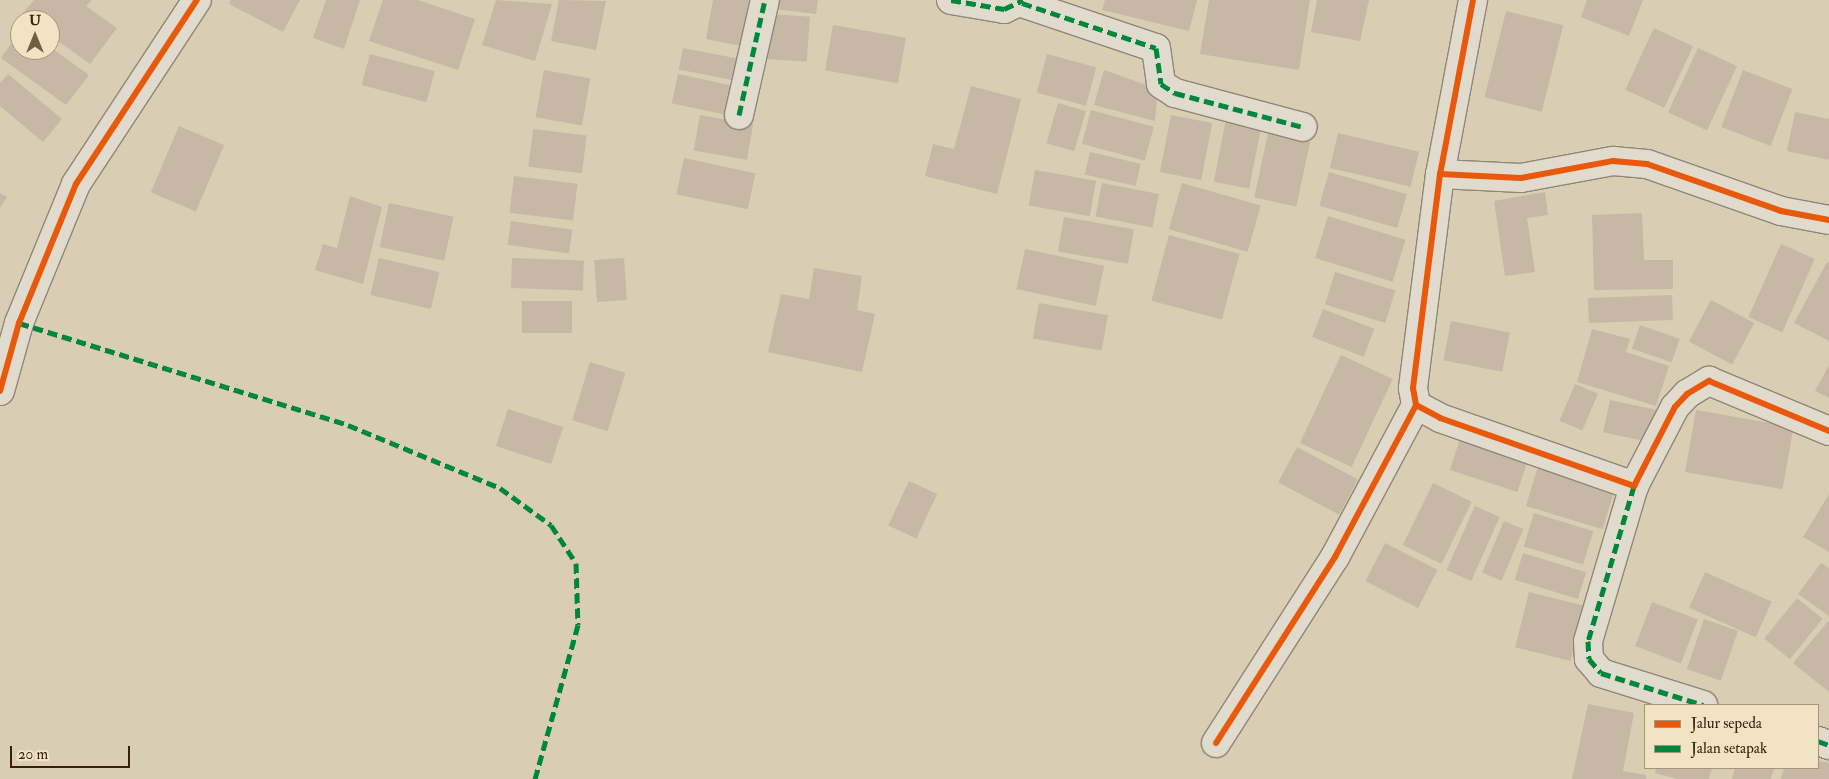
<!DOCTYPE html>
<html>
<head>
<meta charset="utf-8">
<style>
  body { margin:0 }
  #map { position:relative; width:1829px; height:779px; overflow:hidden; background:#d9ceb3; font-family:"IM FELL Double Pica",serif }
  div>[style] { position:absolute }
  .building>* { inset:0; background:#c7b7a5; transform-origin:0 0 }
  .roads { filter:drop-shadow(1px 0 #908675) drop-shadow(-1px 0 #908675) drop-shadow(0 1px #908675) drop-shadow(0 -1px #908675) }
  .street>* { height:28px; margin:-14px; padding:0 14px; transform-origin:14px; border-radius:14px; background:#e1dbcd }
  .quiet>* { height:5px; margin-top:-2.5px; transform-origin:0; background:repeating-linear-gradient(90deg,#00873e 0 10px,transparent 0 15px) }
  .cycleway>* { height:6px; margin:-3px; padding:0 3px; transform-origin:3px; border-radius:3px; background:#e8590c }
  span { translate:-50% -50%; white-space:nowrap; text-align:center; line-height:1.15; -webkit-text-stroke:4.5px #f1e3c3; paint-order:stroke }
  .legend { position:absolute; left:1644px; top:704px; width:175px; height:65px; box-sizing:border-box; background:#f1e3c3; border:1px solid #a7957a; margin:0; padding:6px 9px; list-style:none; font-size:15px; color:#37210c }
  .legend li { display:flex; align-items:center; gap:10px; height:25px }
  .legend b { width:25px; border:1px solid #a7957a }
  .north { position:absolute; left:10px; top:10px; width:50px; height:50px; box-sizing:border-box; background:#f1e3c3; border:1px solid #a7957a; border-radius:50%; rotate:0deg; font-size:14px; font-weight:700; line-height:20px; text-align:center; color:#37210c }
  .north::after { content:''; display:block; margin:auto; width:18px; height:22px; background:#705e46; clip-path:polygon(50% 0,100% 100%,50% 72%,0 100%) }
  .scale { position:absolute; left:10px; top:746px; width:120px; height:22px; box-sizing:border-box; border:2px solid #37210c; border-top:0; padding-left:6px; font-size:15px; line-height:18px; white-space:nowrap; color:#37210c; -webkit-text-stroke:4px #f1e3c3; paint-order:stroke }
</style>
</head>
<body>
<div id="map">
  <div class="building">
    <i style="clip-path:polygon(34px 0,92px 0,86px 6px,117px 28px,90px 64px,50px 35px,50px 20px,30px 20px,22px 14px)"></i>
    <i style="clip-path:polygon(231px 0,300px 0,283px 32px,229px 4px)"></i>
    <i style="clip-path:polygon(326px 0,360px 0,344px 49px,313px 38px)"></i>
    <i style="clip-path:polygon(383px 0,418px 0,475px 19px,458px 70px,369px 41px)"></i>
    <i style="clip-path:polygon(496px 0,552px 4px,535px 61px,482px 45px)"></i>
    <i style="clip-path:polygon(559px 0,606px 1px,596px 50px,551px 41px)"></i>
    <i style="clip-path:polygon(713px 0,749px 0,741px 46px,706px 39px)"></i>
    <i style="clip-path:polygon(775px 0,818px 0,816px 14px,774px 9px)"></i>
    <i style="clip-path:polygon(1105px 0,1197px 0,1189px 31px,1102px 10px)"></i>
    <i style="clip-path:polygon(1209px 0,1310px 0,1299px 70px,1200px 54px)"></i>
    <i style="clip-path:polygon(1317px 0,1369px 0,1360px 41px,1311px 32px)"></i>
    <i style="clip-path:polygon(1587px 0,1643px 0,1629px 36px,1581px 17px)"></i>
    <i style="left:1506px;top:11px;width:59px;height:89px;rotate:14deg"></i>
    <i style="left:770px;top:14px;width:40px;height:45px;rotate:4deg"></i>
    <i style="left:833px;top:25px;width:74px;height:46px;rotate:10deg"></i>
    <i style="left:1654px;top:28px;width:43px;height:68px;rotate:25deg"></i>
    <i style="clip-path:polygon(20px 31px,20px 50px,50px 47px,89px 75px,66px 105px,1px 58px)"></i>
    <i style="left:683px;top:48px;width:62px;height:22px;rotate:11deg"></i>
    <i style="left:1698px;top:48px;width:43px;height:71px;rotate:25deg"></i>
    <i style="left:370px;top:54px;width:67px;height:32px;rotate:15deg"></i>
    <i style="left:1047px;top:54px;width:51px;height:40px;rotate:15deg"></i>
    <i style="left:544px;top:70px;width:47px;height:48px;rotate:10deg"></i>
    <i style="clip-path:polygon(1104px 70px,1158px 89px,1155px 121px,1094px 105px)"></i>
    <i style="left:1743px;top:70px;width:53px;height:61px;rotate:21deg"></i>
    <i style="clip-path:polygon(8px 74px,62px 119px,43px 142px,0 106px,0 83px)"></i>
    <i style="left:678px;top:74px;width:61px;height:30px;rotate:12deg"></i>
    <i style="clip-path:polygon(971px 86px,1021px 99px,997px 194px,925px 176px,933px 144px,954px 149px)"></i>
    <i style="left:1058px;top:103px;width:29px;height:42px;rotate:16deg"></i>
    <i style="left:1091px;top:110px;width:65px;height:35px;rotate:15deg"></i>
    <i style="clip-path:polygon(1795px 112px,1829px 119px,1829px 160px,1787px 151px)"></i>
    <i style="left:1227px;top:114px;width:36px;height:69px;rotate:11deg"></i>
    <i style="left:700px;top:115px;width:54px;height:36px;rotate:10deg"></i>
    <i style="left:1171px;top:115px;width:42px;height:58px;rotate:11deg"></i>
    <i style="left:179px;top:126px;width:49px;height:72px;rotate:23deg"></i>
    <i style="left:533px;top:129px;width:54px;height:38px;rotate:7deg"></i>
    <i style="left:1268px;top:133px;width:43px;height:66px;rotate:12deg"></i>
    <i style="left:1338px;top:133px;width:83px;height:36px;rotate:13deg"></i>
    <i style="left:1090px;top:152px;width:52px;height:23px;rotate:13deg"></i>
    <i style="left:684px;top:158px;width:73px;height:37px;rotate:12deg"></i>
    <i style="left:1035px;top:170px;width:62px;height:36px;rotate:10deg"></i>
    <i style="left:1329px;top:172px;width:81px;height:35px;rotate:16deg"></i>
    <i style="left:514px;top:176px;width:64px;height:37px;rotate:7deg"></i>
    <i style="left:1102px;top:183px;width:58px;height:34px;rotate:11deg"></i>
    <i style="left:1182px;top:183px;width:82px;height:48px;rotate:16deg"></i>
    <i style="clip-path:polygon(1545px 192px,1548px 215px,1527px 218px,1535px 272px,1505px 276px,1494px 201px)"></i>
    <i style="clip-path:polygon(0 193px,7px 197px,0 208px)"></i>
    <i style="clip-path:polygon(350px 196px,382px 207px,363px 284px,315px 270px,323px 244px,337px 248px)"></i>
    <i style="left:389px;top:203px;width:66px;height:45px;rotate:12deg"></i>
    <i style="clip-path:polygon(1642px 213px,1644px 260px,1673px 260px,1673px 289px,1594px 290px,1592px 215px)"></i>
    <i style="left:1328px;top:216px;width:81px;height:44px;rotate:17deg"></i>
    <i style="left:1064px;top:217px;width:71px;height:35px;rotate:10deg"></i>
    <i style="left:511px;top:221px;width:62px;height:24px;rotate:8deg"></i>
    <i style="left:1169px;top:235px;width:73px;height:68px;rotate:15deg"></i>
    <i style="left:1781px;top:244px;width:37px;height:80px;rotate:24deg"></i>
    <i style="left:1025px;top:249px;width:81px;height:41px;rotate:12deg"></i>
    <i style="left:379px;top:258px;width:62px;height:38px;rotate:13deg"></i>
    <i style="left:512px;top:258px;width:72px;height:30px;rotate:2deg"></i>
    <i style="left:624px;top:258px;width:42px;height:30px;rotate:86deg"></i>
    <i style="clip-path:polygon(1827px 262px,1829px 263px,1829px 341px,1794px 323px)"></i>
    <i style="clip-path:polygon(814px 268px,862px 276px,857px 310px,875px 314px,862px 372px,768px 352px,781px 294px,809px 299px)"></i>
    <i style="left:1335px;top:272px;width:63px;height:34px;rotate:17deg"></i>
    <i style="left:1672px;top:295px;width:25px;height:84px;rotate:88deg"></i>
    <i style="left:1711px;top:300px;width:49px;height:47px;rotate:28deg"></i>
    <i style="left:522px;top:301px;width:50px;height:32px"></i>
    <i style="left:1039px;top:303px;width:70px;height:36px;rotate:10deg"></i>
    <i style="left:1323px;top:309px;width:55px;height:30px;rotate:21deg"></i>
    <i style="left:1451px;top:321px;width:60px;height:40px;rotate:11deg"></i>
    <i style="left:1640px;top:325px;width:42px;height:25px;rotate:19deg"></i>
    <i style="clip-path:polygon(1592px 329px,1630px 339px,1626px 352px,1669px 366px,1656px 406px,1577px 382px)"></i>
    <i style="left:1341px;top:355px;width:57px;height:97px;rotate:25deg"></i>
    <i style="left:590px;top:362px;width:37px;height:61px;rotate:17deg"></i>
    <i style="clip-path:polygon(1829px 365px,1829px 398px,1815px 391px)"></i>
    <i style="left:1575px;top:384px;width:25px;height:40px;rotate:23deg"></i>
    <i style="left:1610px;top:400px;width:52px;height:33px;rotate:12deg"></i>
    <i style="left:508px;top:409px;width:58px;height:39px;rotate:18deg"></i>
    <i style="left:1696px;top:410px;width:99px;height:63px;rotate:10deg"></i>
    <i style="left:1462px;top:433px;width:71px;height:39px;rotate:18deg"></i>
    <i style="left:1297px;top:447px;width:69px;height:40px;rotate:28deg"></i>
    <i style="left:1540px;top:460px;width:80px;height:48px;rotate:17deg"></i>
    <i style="left:909px;top:481px;width:31px;height:49px;rotate:25deg"></i>
    <i style="left:1433px;top:483px;width:43px;height:69px;rotate:26deg"></i>
    <i style="clip-path:polygon(1829px 494px,1829px 552px,1803px 537px)"></i>
    <i style="left:1475px;top:506px;width:27px;height:70px;rotate:24deg"></i>
    <i style="left:1534px;top:513px;width:62px;height:35px;rotate:17deg"></i>
    <i style="left:1504px;top:521px;width:21px;height:56px;rotate:23deg"></i>
    <i style="left:1385px;top:543px;width:59px;height:43px;rotate:27deg"></i>
    <i style="left:1523px;top:553px;width:66px;height:28px;rotate:17deg"></i>
    <i style="clip-path:polygon(1821px 563px,1829px 568px,1829px 616px,1798px 594px)"></i>
    <i style="left:1705px;top:572px;width:73px;height:39px;rotate:24deg"></i>
    <i style="left:1529px;top:592px;width:57px;height:57px;rotate:14deg"></i>
    <i style="left:1797px;top:598px;width:33px;height:52px;rotate:39deg"></i>
    <i style="left:1652px;top:602px;width:49px;height:47px;rotate:21deg"></i>
    <i style="left:1704px;top:619px;width:36px;height:53px;rotate:19deg"></i>
    <i style="clip-path:polygon(1829px 620px,1829px 692px,1793px 663px)"></i>
    <i style="clip-path:polygon(1588px 704px,1634px 713px,1623px 771px,1646px 775px,1646px 779px,1572px 779px)"></i>
    <i style="clip-path:polygon(1818px 761px,1829px 763px,1829px 779px,1781px 779px,1784px 768px,1818px 768px)"></i>
    <i style="clip-path:polygon(1656px 768px,1712px 768px,1709px 779px,1677px 779px,1655px 773px)"></i>
    <i style="clip-path:polygon(1735px 768px,1774px 768px,1771px 779px,1732px 779px)"></i>
  </div>
  <div class="roads">
    <div class="street">
      <i style="left:951px;top:0;width:54px;rotate:9.6deg"></i>
      <i style="left:1004px;top:9px;width:21px;rotate:-25deg"></i>
      <i style="left:1473px;top:0;width:177px;rotate:100.7deg"></i>
      <i style="left:1440px;top:174px;width:216px;rotate:97.2deg"></i>
      <i style="left:1413px;top:388px;width:17px;rotate:80deg"></i>
      <i style="left:1416px;top:405px;width:27px;rotate:28deg"></i>
      <i style="left:1440px;top:418px;width:206px;rotate:19.3deg"></i>
      <i style="left:1634px;top:486px;width:89px;rotate:-62.6deg"></i>
      <i style="left:1675px;top:407px;width:18px;rotate:-47deg"></i>
      <i style="left:1687px;top:394px;width:26px;rotate:-31deg"></i>
      <i style="left:1709px;top:381px;width:130px;rotate:22.6deg"></i>
      <i style="left:1022px;top:3px;width:141px;rotate:18.6deg"></i>
      <i style="left:1156px;top:48px;width:36px;rotate:82deg"></i>
      <i style="left:1161px;top:84px;width:17px;rotate:33deg"></i>
      <i style="left:1175px;top:93px;width:132px;rotate:14.9deg"></i>
      <i style="left:739px;top:115px;width:118px;rotate:-77.3deg"></i>
      <i style="left:1440px;top:174px;width:81px;rotate:2.8deg"></i>
      <i style="left:1521px;top:178px;width:94px;rotate:-10.5deg"></i>
      <i style="left:1613px;top:161px;width:34px;rotate:5deg"></i>
      <i style="left:1647px;top:164px;width:142px;rotate:19.3deg"></i>
      <i style="left:1781px;top:211px;width:49px;rotate:10.6deg"></i>
      <i style="left:0;top:391px;width:71px;rotate:-74.4deg"></i>
      <i style="left:19px;top:323px;width:150px;rotate:-67.7deg"></i>
      <i style="left:76px;top:184px;width:220px;rotate:-56.7deg"></i>
      <i style="left:1634px;top:486px;width:162px;rotate:106.5deg"></i>
      <i style="left:1588px;top:641px;width:18px;rotate:87deg"></i>
      <i style="left:1589px;top:659px;width:18px;rotate:49deg"></i>
      <i style="left:1601px;top:673px;width:107px;rotate:17.4deg"></i>
      <i style="left:1818px;top:741px;width:12px;rotate:20deg"></i>
      <i style="left:1216px;top:743px;width:221px;rotate:-57.4deg"></i>
      <i style="left:1335px;top:557px;width:172px;rotate:-61.9deg"></i>
    </div>
  </div>
  <div class="quiet">
    <i style="left:951px;top:0;width:54px;rotate:9.6deg"></i>
    <i style="left:1004px;top:9px;width:21px;rotate:-25deg"></i>
    <i style="left:1022px;top:3px;width:141px;rotate:18.6deg"></i>
    <i style="left:1156px;top:48px;width:36px;rotate:82deg"></i>
    <i style="left:1161px;top:84px;width:17px;rotate:33deg"></i>
    <i style="left:1175px;top:93px;width:132px;rotate:14.9deg"></i>
    <i style="left:739px;top:115px;width:118px;rotate:-77.3deg"></i>
    <i style="left:21px;top:318px;width:5px;rotate:112deg"></i>
    <i style="left:19px;top:323px;width:344px;rotate:17.2deg"></i>
    <i style="left:348px;top:425px;width:165px;rotate:22.5deg"></i>
    <i style="left:500px;top:488px;width:63px;rotate:36deg"></i>
    <i style="left:551px;top:525px;width:45px;rotate:56.7deg"></i>
    <i style="left:576px;top:563px;width:62px;rotate:88.2deg"></i>
    <i style="left:578px;top:625px;width:160px;rotate:105.6deg"></i>
    <i style="left:1634px;top:486px;width:162px;rotate:106.5deg"></i>
    <i style="left:1588px;top:641px;width:18px;rotate:87deg"></i>
    <i style="left:1589px;top:659px;width:18px;rotate:49deg"></i>
    <i style="left:1601px;top:673px;width:107px;rotate:17.4deg"></i>
    <i style="left:1818px;top:741px;width:12px;rotate:20deg"></i>
  </div>
  <div class="cycleway">
    <i style="left:1473px;top:0;width:177px;rotate:100.7deg"></i>
    <i style="left:1440px;top:174px;width:216px;rotate:97.2deg"></i>
    <i style="left:1413px;top:388px;width:17px;rotate:80deg"></i>
    <i style="left:1416px;top:405px;width:27px;rotate:28deg"></i>
    <i style="left:1440px;top:418px;width:206px;rotate:19.3deg"></i>
    <i style="left:1634px;top:486px;width:89px;rotate:-62.6deg"></i>
    <i style="left:1675px;top:407px;width:18px;rotate:-47deg"></i>
    <i style="left:1687px;top:394px;width:26px;rotate:-31deg"></i>
    <i style="left:1709px;top:381px;width:130px;rotate:22.6deg"></i>
    <i style="left:1440px;top:174px;width:81px;rotate:2.8deg"></i>
    <i style="left:1521px;top:178px;width:94px;rotate:-10.5deg"></i>
    <i style="left:1613px;top:161px;width:34px;rotate:5deg"></i>
    <i style="left:1647px;top:164px;width:142px;rotate:19.3deg"></i>
    <i style="left:1781px;top:211px;width:49px;rotate:10.6deg"></i>
    <i style="left:0;top:391px;width:71px;rotate:-74.4deg"></i>
    <i style="left:19px;top:323px;width:150px;rotate:-67.7deg"></i>
    <i style="left:76px;top:184px;width:220px;rotate:-56.7deg"></i>
    <i style="left:1216px;top:743px;width:221px;rotate:-57.4deg"></i>
    <i style="left:1335px;top:557px;width:172px;rotate:-61.9deg"></i>
  </div>
  <ul class="legend">
  <li><b style="height:6px;background:#e8590c"></b>Jalur sepeda</li>
  <li><b style="height:6px;background:#00873e"></b>Jalan setapak</li>
  </ul>
  <div class="north">U</div>
  <div class="scale">20 m</div>
</div>
</body>
</html>
